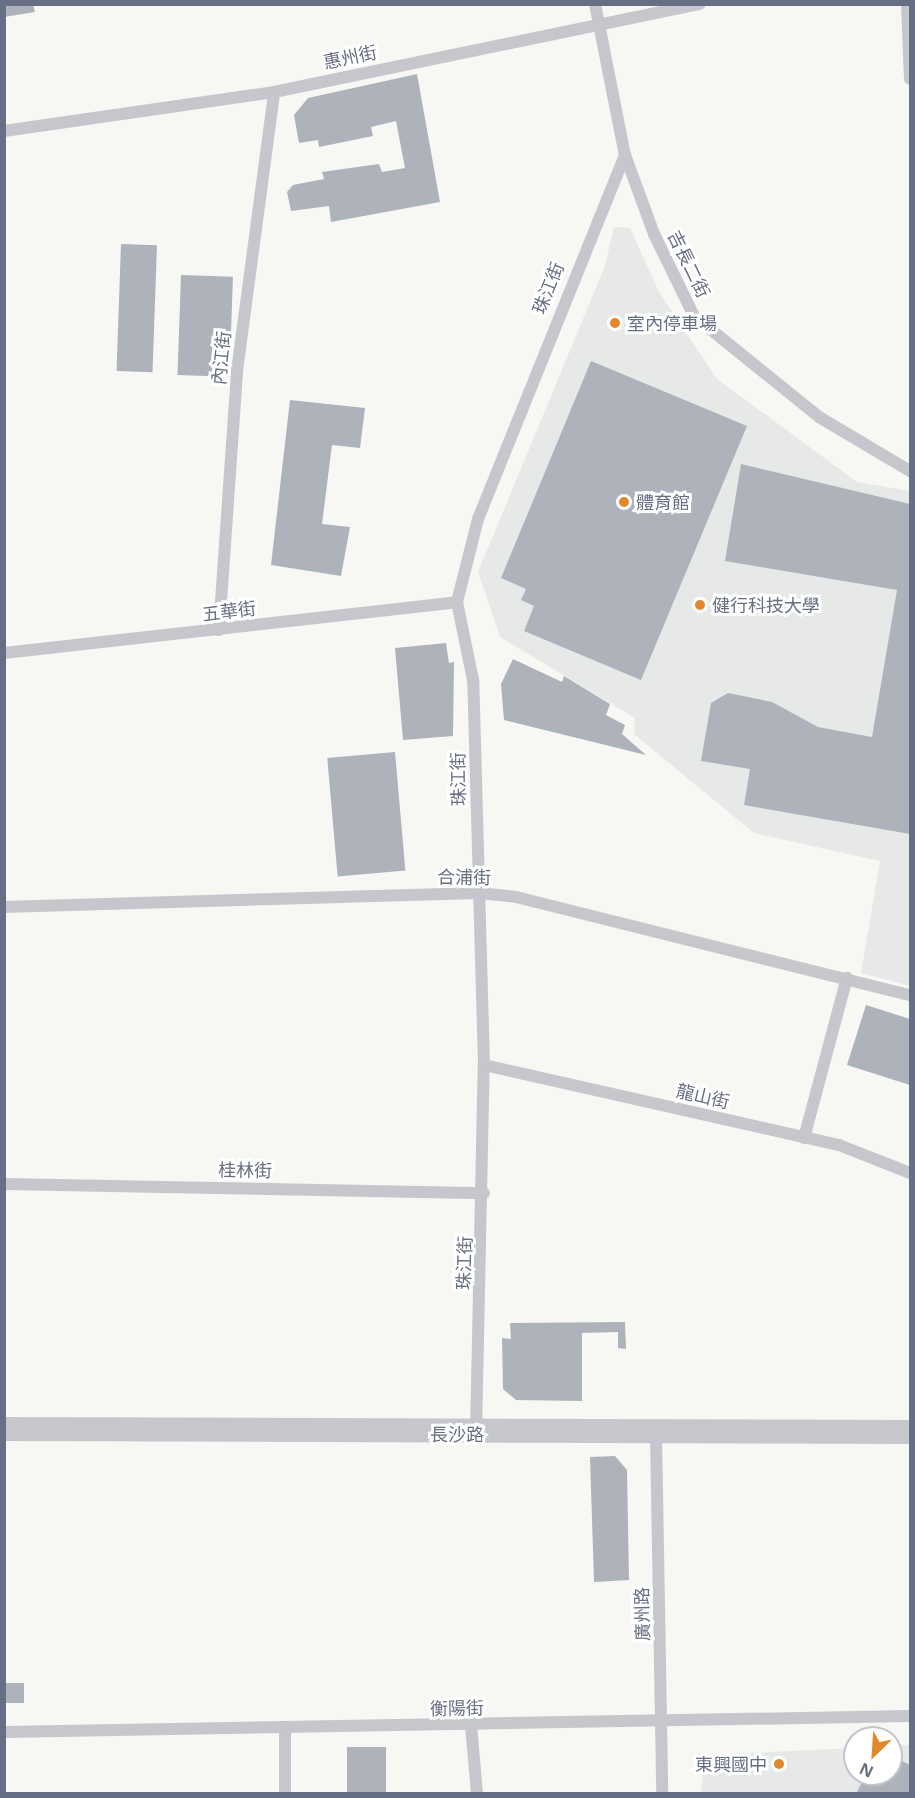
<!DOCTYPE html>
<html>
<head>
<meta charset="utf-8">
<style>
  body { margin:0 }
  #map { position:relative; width:915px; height:1798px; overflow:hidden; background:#f7f7f4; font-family:"Open Sans","Noto Sans TC",sans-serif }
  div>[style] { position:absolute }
  .built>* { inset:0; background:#e7e8e8 }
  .building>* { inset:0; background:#aeb2bb; transform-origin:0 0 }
  .lane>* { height:12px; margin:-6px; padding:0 6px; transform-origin:6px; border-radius:6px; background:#c5c7cc }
  .street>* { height:24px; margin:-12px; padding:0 12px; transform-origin:12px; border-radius:12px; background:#c5c7cc }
  .dots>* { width:16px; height:16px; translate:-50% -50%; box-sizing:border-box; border:3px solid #fff; border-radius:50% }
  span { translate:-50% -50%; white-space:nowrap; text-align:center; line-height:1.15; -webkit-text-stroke:6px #fff; paint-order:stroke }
  .street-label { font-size:18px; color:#676f85 }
  .poi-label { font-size:18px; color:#676f85 }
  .left { translate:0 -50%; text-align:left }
  .right { translate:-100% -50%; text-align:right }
  .frame { position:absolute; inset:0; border:6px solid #676f85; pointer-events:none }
  .north { position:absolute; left:843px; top:1726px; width:60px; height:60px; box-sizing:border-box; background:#fff; border:2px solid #c2c5ce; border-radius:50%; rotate:205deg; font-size:16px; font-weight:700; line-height:24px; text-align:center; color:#676f85 }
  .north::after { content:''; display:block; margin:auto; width:21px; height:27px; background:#e2882a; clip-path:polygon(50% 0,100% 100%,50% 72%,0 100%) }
</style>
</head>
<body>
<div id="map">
  <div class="built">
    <i style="clip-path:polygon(614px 227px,630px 228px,659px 292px,717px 379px,857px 482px,910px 491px,910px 986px,861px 973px,880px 861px,754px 833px,634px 734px,635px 718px,500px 637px,478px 572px,605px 266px)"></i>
    <i style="clip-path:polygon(910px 1745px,910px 1793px,701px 1794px,705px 1755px,855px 1748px,855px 1774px,891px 1774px,891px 1746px)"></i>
  </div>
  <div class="building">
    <i style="clip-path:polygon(4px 4px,33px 4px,35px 12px,4px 17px)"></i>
    <i style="clip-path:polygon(417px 74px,440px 202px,331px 222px,329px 206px,291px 211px,287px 192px,293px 185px,324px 179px,322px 172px,379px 164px,382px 172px,405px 168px,396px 121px,371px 127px,373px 136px,319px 147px,318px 140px,299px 143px,294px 115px,308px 98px)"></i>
    <i style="left:121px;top:244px;width:36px;height:127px;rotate:2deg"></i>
    <i style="left:181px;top:275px;width:52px;height:100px;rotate:2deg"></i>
    <i style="clip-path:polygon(591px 361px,747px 426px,641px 680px,524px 631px,534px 606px,521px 600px,526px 589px,501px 578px)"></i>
    <i style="clip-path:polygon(290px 400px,365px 408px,360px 448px,332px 445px,322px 524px,350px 527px,341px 576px,271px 565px)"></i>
    <i style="clip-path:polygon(741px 464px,910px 504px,910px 834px,744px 805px,750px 769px,701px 761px,711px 703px,728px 693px,772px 702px,818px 727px,872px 737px,897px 590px,725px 561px)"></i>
    <i style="clip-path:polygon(446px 643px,449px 663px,454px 662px,453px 736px,403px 740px,395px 648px)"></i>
    <i style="clip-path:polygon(513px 659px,562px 682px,564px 676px,610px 704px,606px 715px,625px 725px,622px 734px,646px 755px,504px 720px,501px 684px)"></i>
    <i style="left:395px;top:752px;width:119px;height:68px;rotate:85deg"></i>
    <i style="clip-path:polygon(866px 1005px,910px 1019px,910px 1085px,847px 1065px)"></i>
    <i style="clip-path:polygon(625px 1322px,626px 1349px,618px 1348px,618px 1332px,582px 1333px,582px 1401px,516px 1400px,503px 1389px,502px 1338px,511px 1339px,510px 1323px)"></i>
    <i style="clip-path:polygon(615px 1456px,627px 1470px,629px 1580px,594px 1582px,590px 1457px)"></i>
    <i style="left:4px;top:1683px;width:20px;height:20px"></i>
    <i style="left:347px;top:1747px;width:39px;height:47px"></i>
    <i style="clip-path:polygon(891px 1755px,910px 1765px,910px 1794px,856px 1794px,866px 1774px,891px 1774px)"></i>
  </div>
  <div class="lane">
    <i style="left:595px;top:4px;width:154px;rotate:78.8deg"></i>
    <i style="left:625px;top:155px;width:84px;rotate:69.8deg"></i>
    <i style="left:654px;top:234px;width:91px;rotate:64deg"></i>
    <i style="left:694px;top:316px;width:161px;rotate:38.9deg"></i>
    <i style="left:819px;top:417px;width:106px;rotate:30.7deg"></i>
    <i style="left:907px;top:4px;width:75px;rotate:87.7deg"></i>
    <i style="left:4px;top:131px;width:273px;rotate:-8.2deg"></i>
    <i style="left:274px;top:92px;width:435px;rotate:-11.7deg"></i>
    <i style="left:219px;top:630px;width:260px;rotate:-86deg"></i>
    <i style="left:237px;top:371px;width:281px;rotate:-82.4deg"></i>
    <i style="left:4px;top:653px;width:456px;rotate:-6.4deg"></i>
    <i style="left:4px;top:907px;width:475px;rotate:-1.7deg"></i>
    <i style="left:479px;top:893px;width:37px;rotate:6deg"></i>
    <i style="left:516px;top:897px;width:406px;rotate:14deg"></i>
    <i style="left:484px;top:1065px;width:364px;rotate:12.7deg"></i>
    <i style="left:839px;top:1145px;width:76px;rotate:21.5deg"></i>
    <i style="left:804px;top:1138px;width:166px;rotate:-75deg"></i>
    <i style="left:4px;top:1184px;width:480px;rotate:1.1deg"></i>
    <i style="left:476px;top:1433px;width:368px;rotate:-88.8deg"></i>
    <i style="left:484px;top:1065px;width:385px;rotate:-91.6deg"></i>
    <i style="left:473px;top:680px;width:80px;rotate:-101.6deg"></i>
    <i style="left:457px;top:602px;width:86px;rotate:-75.8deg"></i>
    <i style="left:478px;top:519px;width:393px;rotate:-68deg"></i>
    <i style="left:656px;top:1434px;width:360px;rotate:89deg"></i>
    <i style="left:471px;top:1725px;width:69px;rotate:85deg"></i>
    <i style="left:285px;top:1729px;width:65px;rotate:90deg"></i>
    <i style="left:4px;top:1732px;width:906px;rotate:-1.01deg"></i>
  </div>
  <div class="street">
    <i style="left:4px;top:1429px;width:906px;rotate:0.19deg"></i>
  </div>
  <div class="dots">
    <i style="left:615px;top:323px;background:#e2882a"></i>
    <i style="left:624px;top:502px;background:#e2882a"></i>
    <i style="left:700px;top:605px;background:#e2882a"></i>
    <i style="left:779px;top:1764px;background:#e2882a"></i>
  </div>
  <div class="street-label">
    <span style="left:350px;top:57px;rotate:-12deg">惠州街</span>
    <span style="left:689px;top:264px;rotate:64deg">吉長二街</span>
    <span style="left:548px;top:288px;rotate:-68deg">珠江街</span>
    <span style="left:221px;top:358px;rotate:-84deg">內江街</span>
    <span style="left:229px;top:611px;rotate:-7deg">五華街</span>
    <span style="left:458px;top:779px;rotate:-91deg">珠江街</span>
    <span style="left:464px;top:877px;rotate:1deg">合浦街</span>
    <span style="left:703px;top:1096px;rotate:13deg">龍山街</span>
    <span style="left:245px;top:1170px;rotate:1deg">桂林街</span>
    <span style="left:464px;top:1263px;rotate:-88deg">珠江街</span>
    <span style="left:457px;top:1434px">長沙路</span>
    <span style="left:642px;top:1614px;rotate:-91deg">廣州路</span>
    <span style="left:457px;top:1708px;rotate:-1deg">衡陽街</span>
  </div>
  <div class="poi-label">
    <span class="left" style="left:627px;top:323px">室內停車場</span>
    <span class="left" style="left:636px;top:502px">體育館</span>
    <span class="left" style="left:712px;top:605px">健行科技大學</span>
    <span class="right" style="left:767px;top:1764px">東興國中</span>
  </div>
  <div class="frame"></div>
  <div class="north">N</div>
</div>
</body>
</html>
